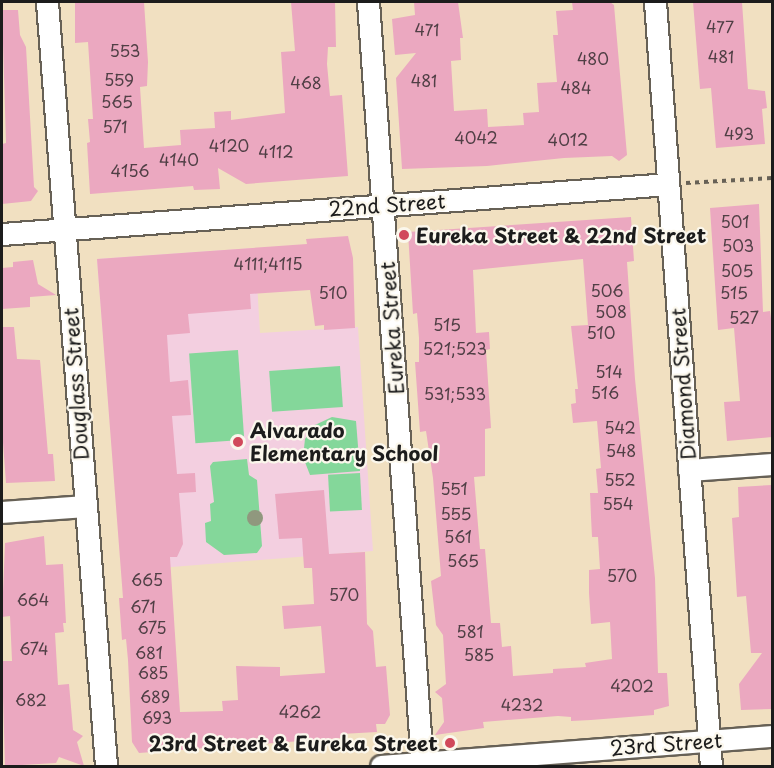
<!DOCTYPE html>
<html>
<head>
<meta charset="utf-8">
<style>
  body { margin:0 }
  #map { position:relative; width:774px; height:768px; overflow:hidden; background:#f1e0c1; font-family:"Playpen Sans",sans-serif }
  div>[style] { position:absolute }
  .built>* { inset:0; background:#f3cfe0 }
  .green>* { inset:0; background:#84d79a; transform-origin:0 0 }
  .building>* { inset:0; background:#eba8c0 }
  .path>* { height:4px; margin-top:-2px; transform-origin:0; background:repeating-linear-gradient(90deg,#676156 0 4.5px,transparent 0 9px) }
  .roads { filter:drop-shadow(2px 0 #676156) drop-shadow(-2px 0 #676156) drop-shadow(0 2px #676156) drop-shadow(0 -2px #676156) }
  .street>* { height:21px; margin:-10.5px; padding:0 10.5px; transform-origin:10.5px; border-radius:10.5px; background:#fff }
  .trees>* { width:16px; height:16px; margin:-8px; border-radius:50%; background:#90987e }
  .dots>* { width:16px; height:16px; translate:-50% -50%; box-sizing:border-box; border:3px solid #fbf7ec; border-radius:50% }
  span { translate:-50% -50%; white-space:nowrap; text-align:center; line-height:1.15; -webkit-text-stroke:4.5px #fbf7ec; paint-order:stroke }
  .number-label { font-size:16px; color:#503f45 }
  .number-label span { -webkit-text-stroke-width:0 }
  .street-label { font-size:20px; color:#1c1c1c }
  .poi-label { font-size:20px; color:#1c1c1c; font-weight:700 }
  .left { translate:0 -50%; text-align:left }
  .right { translate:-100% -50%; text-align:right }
  .frame { position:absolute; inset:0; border:3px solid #1c1c1c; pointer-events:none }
</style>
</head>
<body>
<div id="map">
  <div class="built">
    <i style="clip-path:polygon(255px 248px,260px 333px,358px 327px,373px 551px,122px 571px,97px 259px)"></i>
  </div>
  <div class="green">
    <i style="left:238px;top:350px;width:90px;height:49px;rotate:86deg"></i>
    <i style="left:340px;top:366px;width:41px;height:71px;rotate:86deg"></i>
    <i style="clip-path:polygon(332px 417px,356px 421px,360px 471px,310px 475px,303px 457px,305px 439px,315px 425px)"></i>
    <i style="clip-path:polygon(247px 459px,249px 475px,257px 480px,262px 546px,257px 553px,224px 555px,206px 542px,205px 523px,211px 521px,210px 504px,214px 502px,210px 466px,213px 462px)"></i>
    <i style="left:360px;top:473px;width:37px;height:32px;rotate:87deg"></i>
  </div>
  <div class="building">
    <i style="clip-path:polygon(75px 2px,144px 2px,148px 62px,147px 86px,140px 87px,144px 148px,181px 145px,180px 130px,215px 128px,214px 112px,231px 111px,231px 120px,285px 113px,281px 52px,295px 51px,291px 2px,335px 2px,336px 47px,328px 47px,327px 64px,330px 96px,342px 95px,348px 176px,246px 184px,218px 168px,220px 189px,194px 190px,193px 186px,90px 194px,87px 143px,90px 142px,88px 119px,93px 119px,88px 42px,75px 43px)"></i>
    <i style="clip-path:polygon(414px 2px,458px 2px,463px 38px,460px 38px,461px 60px,451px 61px,454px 111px,487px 109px,488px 127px,524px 125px,523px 113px,539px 112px,537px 83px,557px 82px,553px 35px,558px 35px,556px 11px,573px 10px,572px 2px,610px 2px,614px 5px,627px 155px,619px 161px,612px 156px,564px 158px,487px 166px,402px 169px,396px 78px,416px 53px,395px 55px,392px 19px,415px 15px)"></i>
    <i style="clip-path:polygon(693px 2px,742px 2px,748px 89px,765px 91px,767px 108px,762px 109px,765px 144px,716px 148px,711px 88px,700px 89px)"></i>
    <i style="clip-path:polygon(2px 10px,18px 10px,20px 35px,26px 47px,34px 187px,38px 191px,31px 201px,2px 204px,2px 144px,6px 143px)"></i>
    <i style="clip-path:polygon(759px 204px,763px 312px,770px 311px,772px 326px,772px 437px,727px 441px,724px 402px,740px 401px,734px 328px,718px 330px,710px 208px)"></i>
    <i style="clip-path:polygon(evenodd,631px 217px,634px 261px,627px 262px,635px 379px,655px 578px,658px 673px,667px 673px,669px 706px,654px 710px,654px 715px,591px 720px,571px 721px,571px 717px,558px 716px,483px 722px,484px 728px,435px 735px,444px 722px,442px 698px,435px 692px,446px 684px,443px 635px,436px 625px,431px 581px,441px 576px,433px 478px,426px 431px,420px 432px,415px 362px,419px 362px,419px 338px,417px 313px,413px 314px,408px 232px,631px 217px,583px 259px,588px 325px,571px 326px,578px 389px,575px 389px,576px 403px,571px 404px,573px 423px,597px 421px,601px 468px,596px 469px,598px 493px,590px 493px,591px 517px,592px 537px,598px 537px,600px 569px,589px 570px,589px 593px,591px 624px,610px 622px,612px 659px,585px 663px,586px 667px,553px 669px,553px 673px,513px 676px,511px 646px,502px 647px,500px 623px,491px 623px,485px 549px,480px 549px,474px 477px,485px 476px,485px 429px,491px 428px,486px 350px,490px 349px,489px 332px,476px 333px,473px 270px,583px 259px)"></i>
    <i style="clip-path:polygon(348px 236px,353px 258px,355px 328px,324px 330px,324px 325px,315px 326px,310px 290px,250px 294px,251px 309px,188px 314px,190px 333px,167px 335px,170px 382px,188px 380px,191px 415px,172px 416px,177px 474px,195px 473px,196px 492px,179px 493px,183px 544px,177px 557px,170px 557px,180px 712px,223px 711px,222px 701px,238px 700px,236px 666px,280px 667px,280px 676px,325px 673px,321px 626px,284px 629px,282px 606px,314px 604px,312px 568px,304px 568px,302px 538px,279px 539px,275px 494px,324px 490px,329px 554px,365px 552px,367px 624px,373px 631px,376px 667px,386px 666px,390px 715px,385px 724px,376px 724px,377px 732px,341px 734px,342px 738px,139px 753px,132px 742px,128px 660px,126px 639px,122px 640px,119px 598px,123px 598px,97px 259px,307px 244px,306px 239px)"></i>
    <i style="clip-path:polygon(33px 260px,38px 284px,56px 295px,30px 297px,30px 307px,2px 309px,2px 268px,13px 267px,13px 262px)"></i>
    <i style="clip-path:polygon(2px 327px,14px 327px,17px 359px,40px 360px,48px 454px,53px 454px,55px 481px,6px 483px,2px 429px)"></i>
    <i style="clip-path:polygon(772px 485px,772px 709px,741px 710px,739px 684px,762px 653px,751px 653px,746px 596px,737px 597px,732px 518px,739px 517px,738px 487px)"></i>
    <i style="clip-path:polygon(44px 536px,46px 565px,63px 564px,66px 623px,63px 623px,64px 632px,55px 633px,58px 685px,69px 684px,73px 730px,83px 736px,77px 742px,84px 766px,59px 757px,56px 763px,5px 766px,2px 661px,12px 661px,10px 616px,2px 617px,5px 543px)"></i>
  </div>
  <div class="path">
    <i style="left:686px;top:183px;width:86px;rotate:-3.3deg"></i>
  </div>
  <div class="roads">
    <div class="street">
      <i style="left:47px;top:2px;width:766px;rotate:85.58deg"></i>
      <i style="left:368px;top:2px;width:763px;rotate:85.94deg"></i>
      <i style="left:655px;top:2px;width:766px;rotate:85.81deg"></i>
      <i style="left:2px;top:234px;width:668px;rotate:-4.29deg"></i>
      <i style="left:689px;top:470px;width:83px;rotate:-4.1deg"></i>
      <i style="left:2px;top:512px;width:84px;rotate:-4.1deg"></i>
      <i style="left:381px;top:766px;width:392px;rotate:-4.4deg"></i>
    </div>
  </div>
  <div class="trees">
    <i style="left:255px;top:518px"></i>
  </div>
  <div class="dots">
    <i style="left:404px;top:235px;background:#d1495b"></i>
    <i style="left:238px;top:442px;background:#d1495b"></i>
    <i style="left:450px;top:743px;background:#d1495b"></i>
  </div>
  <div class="number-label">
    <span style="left:720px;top:26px">477</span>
    <span style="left:427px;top:29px">471</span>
    <span style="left:125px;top:50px">553</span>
    <span style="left:721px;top:56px">481</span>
    <span style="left:593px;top:58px">480</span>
    <span style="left:119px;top:79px">559</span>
    <span style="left:424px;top:80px">481</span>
    <span style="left:306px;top:82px">468</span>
    <span style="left:576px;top:87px">484</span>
    <span style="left:117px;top:101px">565</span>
    <span style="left:115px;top:126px">571</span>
    <span style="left:739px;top:133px">493</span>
    <span style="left:476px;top:137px">4042</span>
    <span style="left:568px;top:139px">4012</span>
    <span style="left:229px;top:145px">4120</span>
    <span style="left:276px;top:151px">4112</span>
    <span style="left:179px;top:159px">4140</span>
    <span style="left:130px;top:170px">4156</span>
    <span style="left:735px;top:221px">501</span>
    <span style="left:738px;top:245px">503</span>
    <span style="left:268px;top:263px">4111;4115</span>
    <span style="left:737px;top:270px">505</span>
    <span style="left:607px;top:290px">506</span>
    <span style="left:333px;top:292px">510</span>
    <span style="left:734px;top:292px">515</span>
    <span style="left:611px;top:311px">508</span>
    <span style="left:744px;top:317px">527</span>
    <span style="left:447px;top:324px">515</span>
    <span style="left:601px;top:332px">510</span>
    <span style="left:455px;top:348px">521;523</span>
    <span style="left:609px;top:371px">514</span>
    <span style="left:605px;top:392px">516</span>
    <span style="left:455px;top:393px">531;533</span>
    <span style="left:620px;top:427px">542</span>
    <span style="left:621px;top:450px">548</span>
    <span style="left:620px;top:479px">552</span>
    <span style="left:454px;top:488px">551</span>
    <span style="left:618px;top:503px">554</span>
    <span style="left:456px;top:513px">555</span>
    <span style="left:458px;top:536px">561</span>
    <span style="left:463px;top:560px">565</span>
    <span style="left:622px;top:575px">570</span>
    <span style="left:147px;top:579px">665</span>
    <span style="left:344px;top:594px">570</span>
    <span style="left:33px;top:599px">664</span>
    <span style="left:143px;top:606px">671</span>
    <span style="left:152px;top:627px">675</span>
    <span style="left:470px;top:631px">581</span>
    <span style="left:34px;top:648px">674</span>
    <span style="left:149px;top:652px">681</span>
    <span style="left:479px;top:654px">585</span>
    <span style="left:153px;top:672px">685</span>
    <span style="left:632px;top:685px">4202</span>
    <span style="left:155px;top:696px">689</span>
    <span style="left:31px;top:699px">682</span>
    <span style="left:522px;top:704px">4232</span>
    <span style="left:300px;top:711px">4262</span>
    <span style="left:157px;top:717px">693</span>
  </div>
  <div class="street-label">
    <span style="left:387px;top:205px;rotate:-4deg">22nd Street</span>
    <span style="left:392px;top:328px;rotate:-94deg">Eureka Street</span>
    <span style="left:76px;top:384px;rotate:-94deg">Douglass Street</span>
    <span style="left:683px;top:384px;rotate:-94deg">Diamond Street</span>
    <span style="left:666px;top:744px;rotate:-4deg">23rd Street</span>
  </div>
  <div class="poi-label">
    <span class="left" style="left:416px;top:235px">Eureka Street &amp; 22nd Street</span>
    <span class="left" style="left:250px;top:442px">Alvarado<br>Elementary School</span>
    <span class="right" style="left:438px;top:743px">23rd Street &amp; Eureka Street</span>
  </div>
  <div class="frame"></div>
</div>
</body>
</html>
